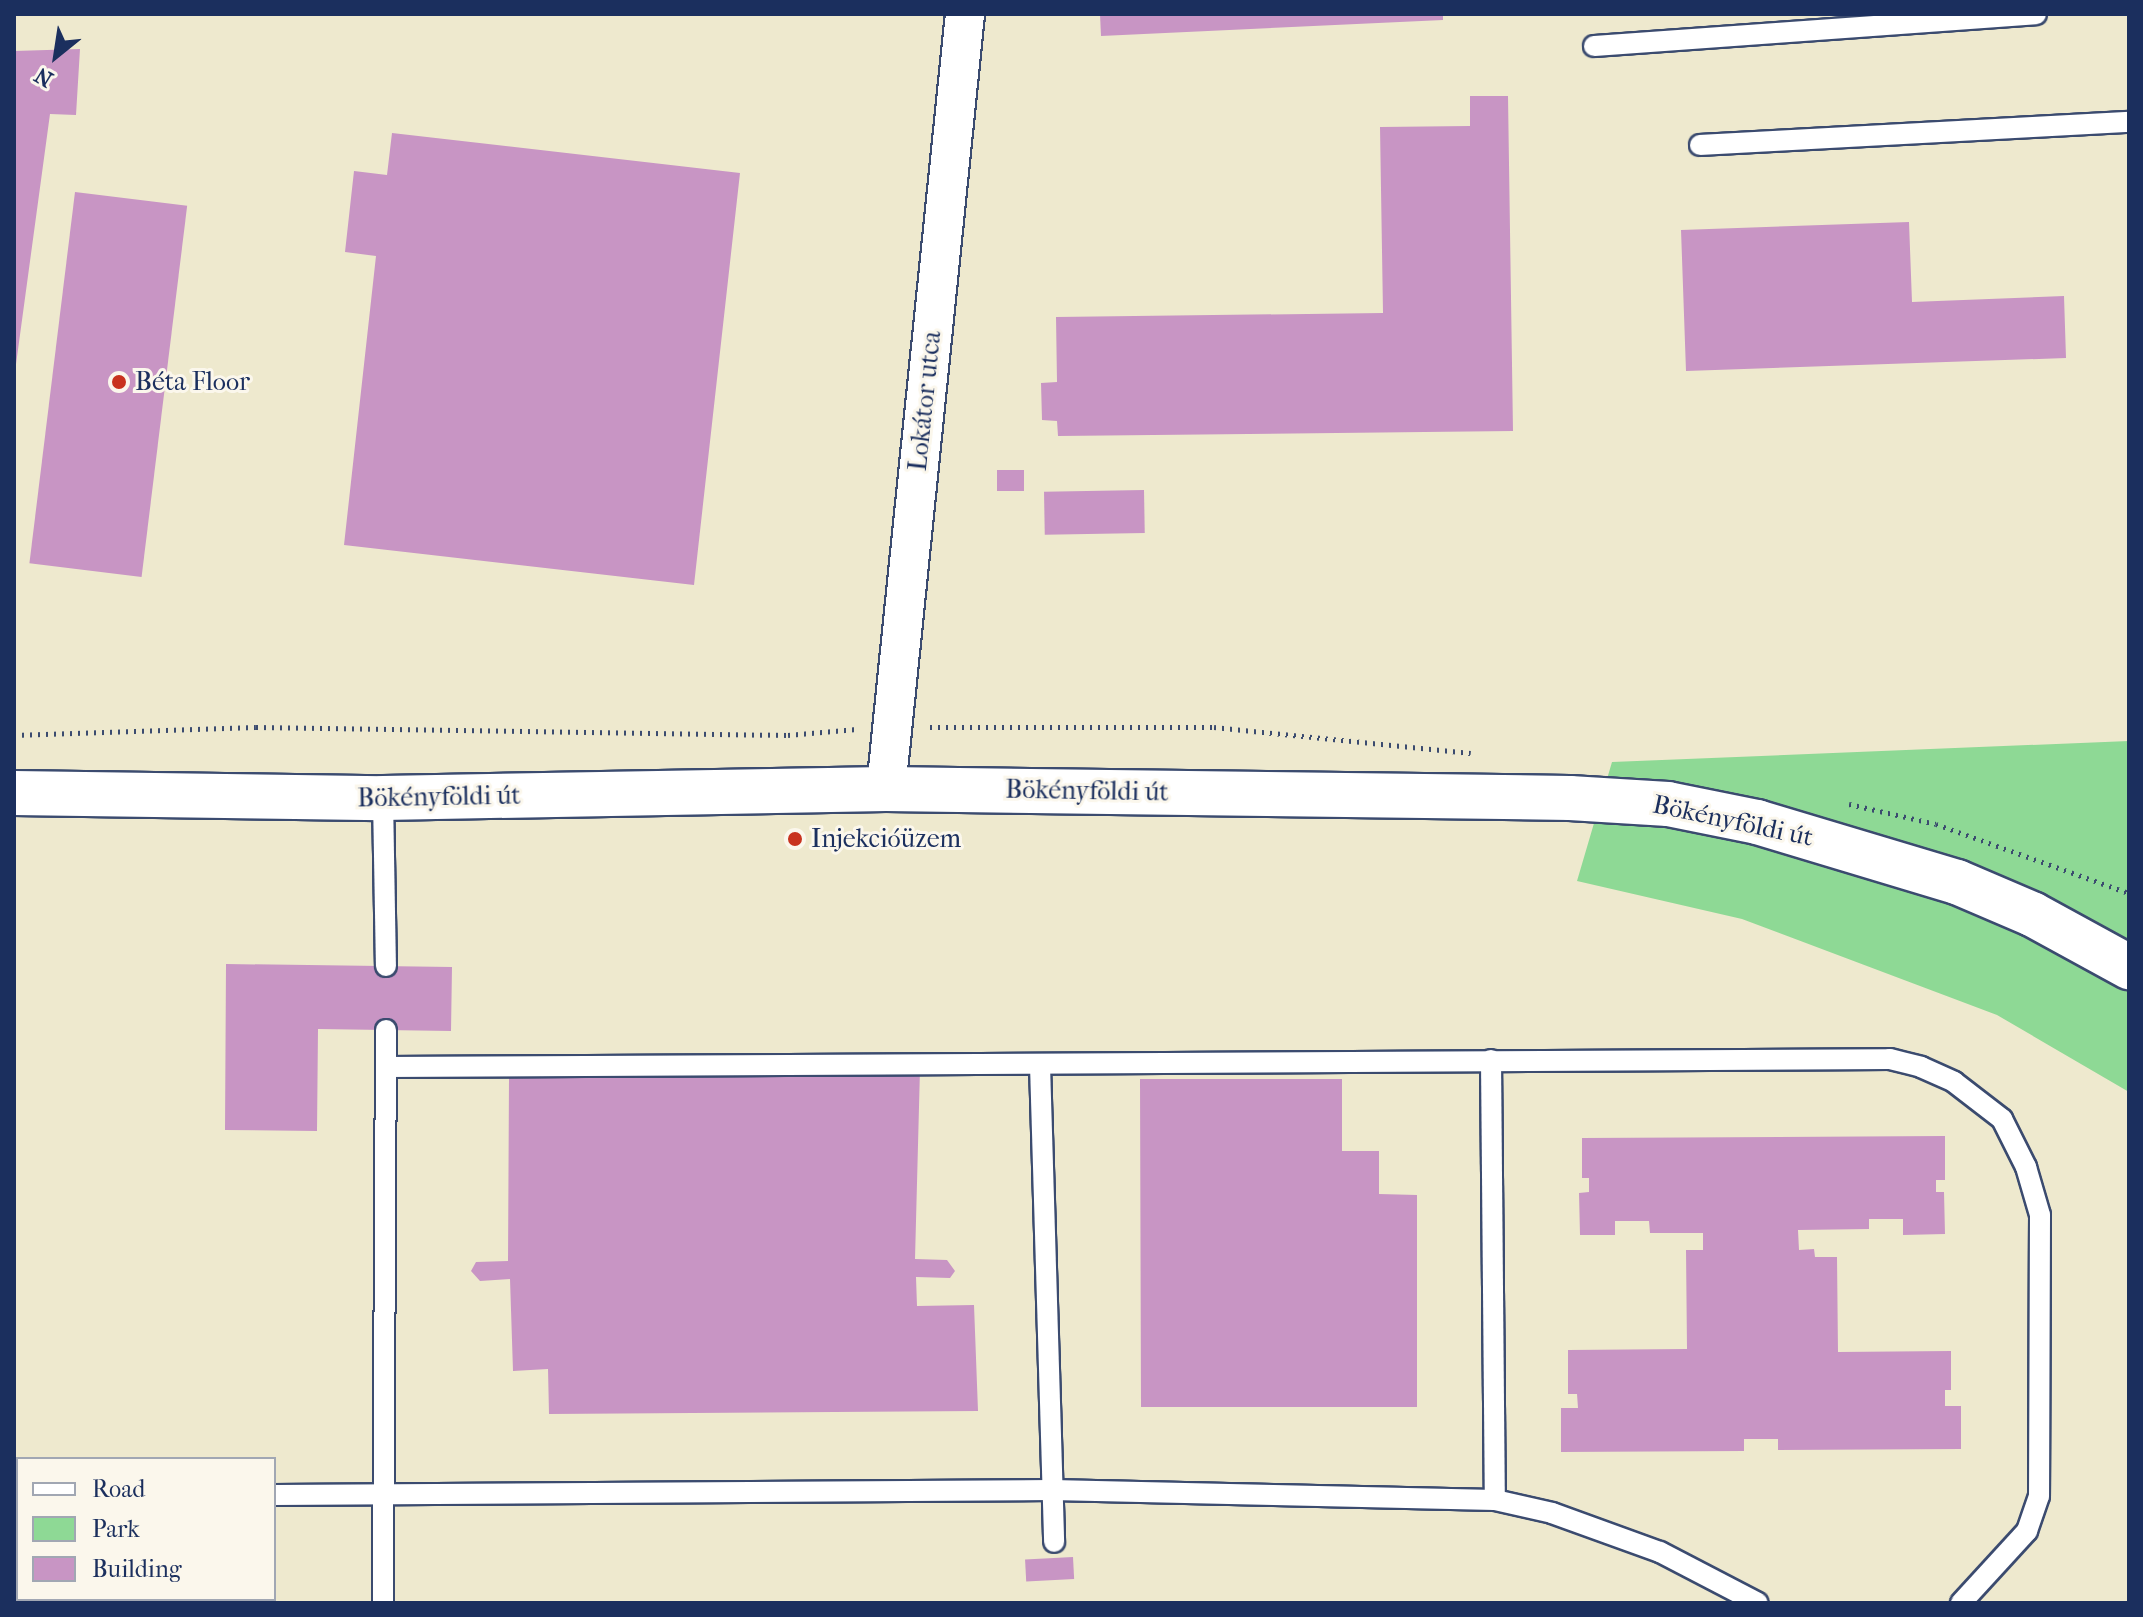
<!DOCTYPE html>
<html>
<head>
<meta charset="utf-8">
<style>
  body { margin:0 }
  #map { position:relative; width:2143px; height:1617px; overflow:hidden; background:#eee9ce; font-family:"IM FELL French Canon",serif }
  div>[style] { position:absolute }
  .green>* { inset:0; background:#8ed995 }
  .building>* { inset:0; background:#c895c4; transform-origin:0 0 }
  .path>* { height:5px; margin-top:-2.5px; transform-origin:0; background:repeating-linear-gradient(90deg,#3b4b6f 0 2px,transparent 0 8px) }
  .roads { filter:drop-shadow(2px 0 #3b4b6f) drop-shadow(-2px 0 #3b4b6f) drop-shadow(0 2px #3b4b6f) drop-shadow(0 -2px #3b4b6f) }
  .lane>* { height:20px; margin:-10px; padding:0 10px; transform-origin:10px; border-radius:10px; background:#fff }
  .street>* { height:38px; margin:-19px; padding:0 19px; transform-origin:19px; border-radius:19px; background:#fff }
  .secondary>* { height:44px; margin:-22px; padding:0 22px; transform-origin:22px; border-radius:22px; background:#fff }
  .dots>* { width:22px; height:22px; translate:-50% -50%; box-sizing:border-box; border:4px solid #fbf7ec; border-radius:50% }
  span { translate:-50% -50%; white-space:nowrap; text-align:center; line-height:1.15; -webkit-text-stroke:6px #fbf7ec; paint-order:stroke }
  .poi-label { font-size:26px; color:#1b2f5e }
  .left { translate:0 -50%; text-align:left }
  .street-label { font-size:26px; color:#1b2f5e }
  .frame { position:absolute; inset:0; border:16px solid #1b2f5e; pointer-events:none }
  .legend { position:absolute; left:16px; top:1457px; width:260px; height:144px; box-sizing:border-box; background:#fbf7ec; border:2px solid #a1a7b3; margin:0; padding:10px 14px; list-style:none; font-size:24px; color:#1b2f5e }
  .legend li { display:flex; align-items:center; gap:16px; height:40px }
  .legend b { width:40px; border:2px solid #a1a7b3 }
  .north { position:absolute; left:16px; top:16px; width:80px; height:80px; -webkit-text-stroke:6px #fbf7ec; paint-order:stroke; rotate:210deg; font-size:22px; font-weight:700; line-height:32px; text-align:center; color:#1b2f5e }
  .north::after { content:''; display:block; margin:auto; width:28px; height:36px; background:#1b2f5e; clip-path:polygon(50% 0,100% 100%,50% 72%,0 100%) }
</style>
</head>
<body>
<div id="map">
  <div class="green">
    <i style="clip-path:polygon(2129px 741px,2129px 1092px,1997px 1015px,1742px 919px,1577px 881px,1612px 762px)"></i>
  </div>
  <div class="building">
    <i style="clip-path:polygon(1100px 14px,1443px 14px,1443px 20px,1101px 36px)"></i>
    <i style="clip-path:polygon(80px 49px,76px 115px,50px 114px,14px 379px,14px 51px)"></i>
    <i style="clip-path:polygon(1470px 96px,1508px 96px,1513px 431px,1058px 436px,1057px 421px,1042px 420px,1041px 383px,1057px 382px,1056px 317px,1383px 313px,1380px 127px,1470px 126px)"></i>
    <i style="clip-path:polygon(392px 133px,740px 173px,694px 585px,344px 545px,376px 256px,345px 252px,354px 171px,387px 175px)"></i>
    <i style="left:75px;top:192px;width:113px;height:374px;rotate:7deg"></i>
    <i style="clip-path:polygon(1909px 222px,1912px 302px,2064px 296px,2066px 358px,1686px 371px,1681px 230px)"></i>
    <i style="left:997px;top:470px;width:27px;height:21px"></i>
    <i style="left:1144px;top:490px;width:43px;height:100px;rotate:89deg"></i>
    <i style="clip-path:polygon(226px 964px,452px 967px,451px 1031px,318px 1029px,317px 1131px,225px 1130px)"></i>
    <i style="clip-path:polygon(920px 1069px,915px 1259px,947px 1260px,955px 1271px,950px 1278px,916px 1277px,917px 1306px,974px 1305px,978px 1411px,549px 1414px,548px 1369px,513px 1371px,510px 1279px,480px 1281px,471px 1271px,476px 1262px,508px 1261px,509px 1077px)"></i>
    <i style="clip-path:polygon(1140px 1079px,1342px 1079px,1342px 1151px,1379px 1151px,1379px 1194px,1417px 1195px,1417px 1407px,1141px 1407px)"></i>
    <i style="clip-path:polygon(1945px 1136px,1945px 1180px,1936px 1180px,1936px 1192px,1944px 1192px,1945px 1234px,1903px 1235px,1903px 1219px,1869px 1219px,1869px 1229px,1798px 1230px,1799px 1250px,1814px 1249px,1815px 1257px,1837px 1257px,1838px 1352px,1951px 1351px,1951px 1390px,1945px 1390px,1945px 1406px,1961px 1406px,1961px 1449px,1778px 1450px,1778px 1439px,1744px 1439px,1744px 1451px,1561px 1452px,1561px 1408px,1578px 1408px,1577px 1394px,1568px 1394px,1568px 1350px,1687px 1349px,1686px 1250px,1703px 1250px,1703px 1233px,1650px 1233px,1649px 1221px,1615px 1221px,1615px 1235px,1580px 1235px,1579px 1193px,1589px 1192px,1589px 1178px,1582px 1178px,1582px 1138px)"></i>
    <i style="left:1073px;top:1557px;width:22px;height:48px;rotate:87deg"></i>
  </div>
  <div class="path">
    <i style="left:930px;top:727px;width:284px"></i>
    <i style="left:1214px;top:727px;width:258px;rotate:5.8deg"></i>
    <i style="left:14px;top:735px;width:242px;rotate:-1.9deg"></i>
    <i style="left:256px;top:727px;width:532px;rotate:0.86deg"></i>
    <i style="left:788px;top:735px;width:69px;rotate:-5deg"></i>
    <i style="left:1849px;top:804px;width:89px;rotate:12.9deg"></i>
    <i style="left:1936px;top:824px;width:205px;rotate:19.7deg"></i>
  </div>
  <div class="roads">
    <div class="lane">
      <i style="left:1594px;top:46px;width:443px;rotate:-4.1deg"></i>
      <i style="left:1700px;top:145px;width:430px;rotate:-3.1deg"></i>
      <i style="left:383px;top:798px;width:168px;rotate:89deg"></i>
      <i style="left:1491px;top:1060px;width:440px;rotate:89.5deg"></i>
      <i style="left:1040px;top:1065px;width:477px;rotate:88.3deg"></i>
      <i style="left:386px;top:1067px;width:1504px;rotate:-0.3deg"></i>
      <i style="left:1890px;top:1059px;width:32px;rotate:14deg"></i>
      <i style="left:1921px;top:1067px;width:36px;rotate:24deg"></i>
      <i style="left:1954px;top:1082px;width:61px;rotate:37.6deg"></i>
      <i style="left:2002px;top:1119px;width:54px;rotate:63.4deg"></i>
      <i style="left:2026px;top:1167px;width:50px;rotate:73.7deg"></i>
      <i style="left:2040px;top:1215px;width:281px;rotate:90.2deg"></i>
      <i style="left:2039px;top:1496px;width:37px;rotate:109deg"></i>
      <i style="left:2027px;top:1531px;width:98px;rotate:132.5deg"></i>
      <i style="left:14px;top:1493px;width:4px"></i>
      <i style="left:274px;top:1495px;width:778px;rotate:-0.37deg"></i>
      <i style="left:1052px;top:1490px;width:443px;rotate:1.3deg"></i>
      <i style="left:1495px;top:1500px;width:58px;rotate:12.8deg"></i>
      <i style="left:1552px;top:1513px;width:115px;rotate:19.9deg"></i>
      <i style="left:1660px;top:1552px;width:110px;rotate:27.5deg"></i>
      <i style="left:383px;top:1603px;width:573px;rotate:-89.7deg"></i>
    </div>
    <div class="street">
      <i style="left:886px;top:789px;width:779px;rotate:-84.18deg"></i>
    </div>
    <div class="secondary">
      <i style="left:14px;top:793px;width:369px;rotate:0.8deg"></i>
      <i style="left:383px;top:798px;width:503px;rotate:-1.03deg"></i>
      <i style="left:886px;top:789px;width:684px;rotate:0.75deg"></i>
      <i style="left:1570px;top:798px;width:98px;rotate:3.5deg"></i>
      <i style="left:1668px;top:804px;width:91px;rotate:11.4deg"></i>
      <i style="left:1757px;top:822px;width:209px;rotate:16.7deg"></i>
      <i style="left:1957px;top:882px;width:82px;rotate:23.1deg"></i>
      <i style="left:2032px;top:914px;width:111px;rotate:28.7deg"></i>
    </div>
  </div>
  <div class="dots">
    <i style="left:119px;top:382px;background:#c8321e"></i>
    <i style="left:795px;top:839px;background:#c8321e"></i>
  </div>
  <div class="poi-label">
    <span class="left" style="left:135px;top:382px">Béta Floor</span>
    <span class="left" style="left:811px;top:839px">Injekcióüzem</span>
  </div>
  <div class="street-label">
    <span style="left:925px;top:401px;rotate:-84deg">Lokátor utca</span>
    <span style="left:1087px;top:791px;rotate:1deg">Bökényföldi út</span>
    <span style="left:439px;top:797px;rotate:-1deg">Bökényföldi út</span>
    <span style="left:1733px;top:821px;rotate:12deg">Bökényföldi út</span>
  </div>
  <div class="frame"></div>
  <ul class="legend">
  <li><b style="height:10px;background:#fff"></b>Road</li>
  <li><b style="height:22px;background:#8ed995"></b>Park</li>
  <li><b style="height:22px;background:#c895c4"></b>Building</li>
  </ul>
  <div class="north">N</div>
</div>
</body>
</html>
